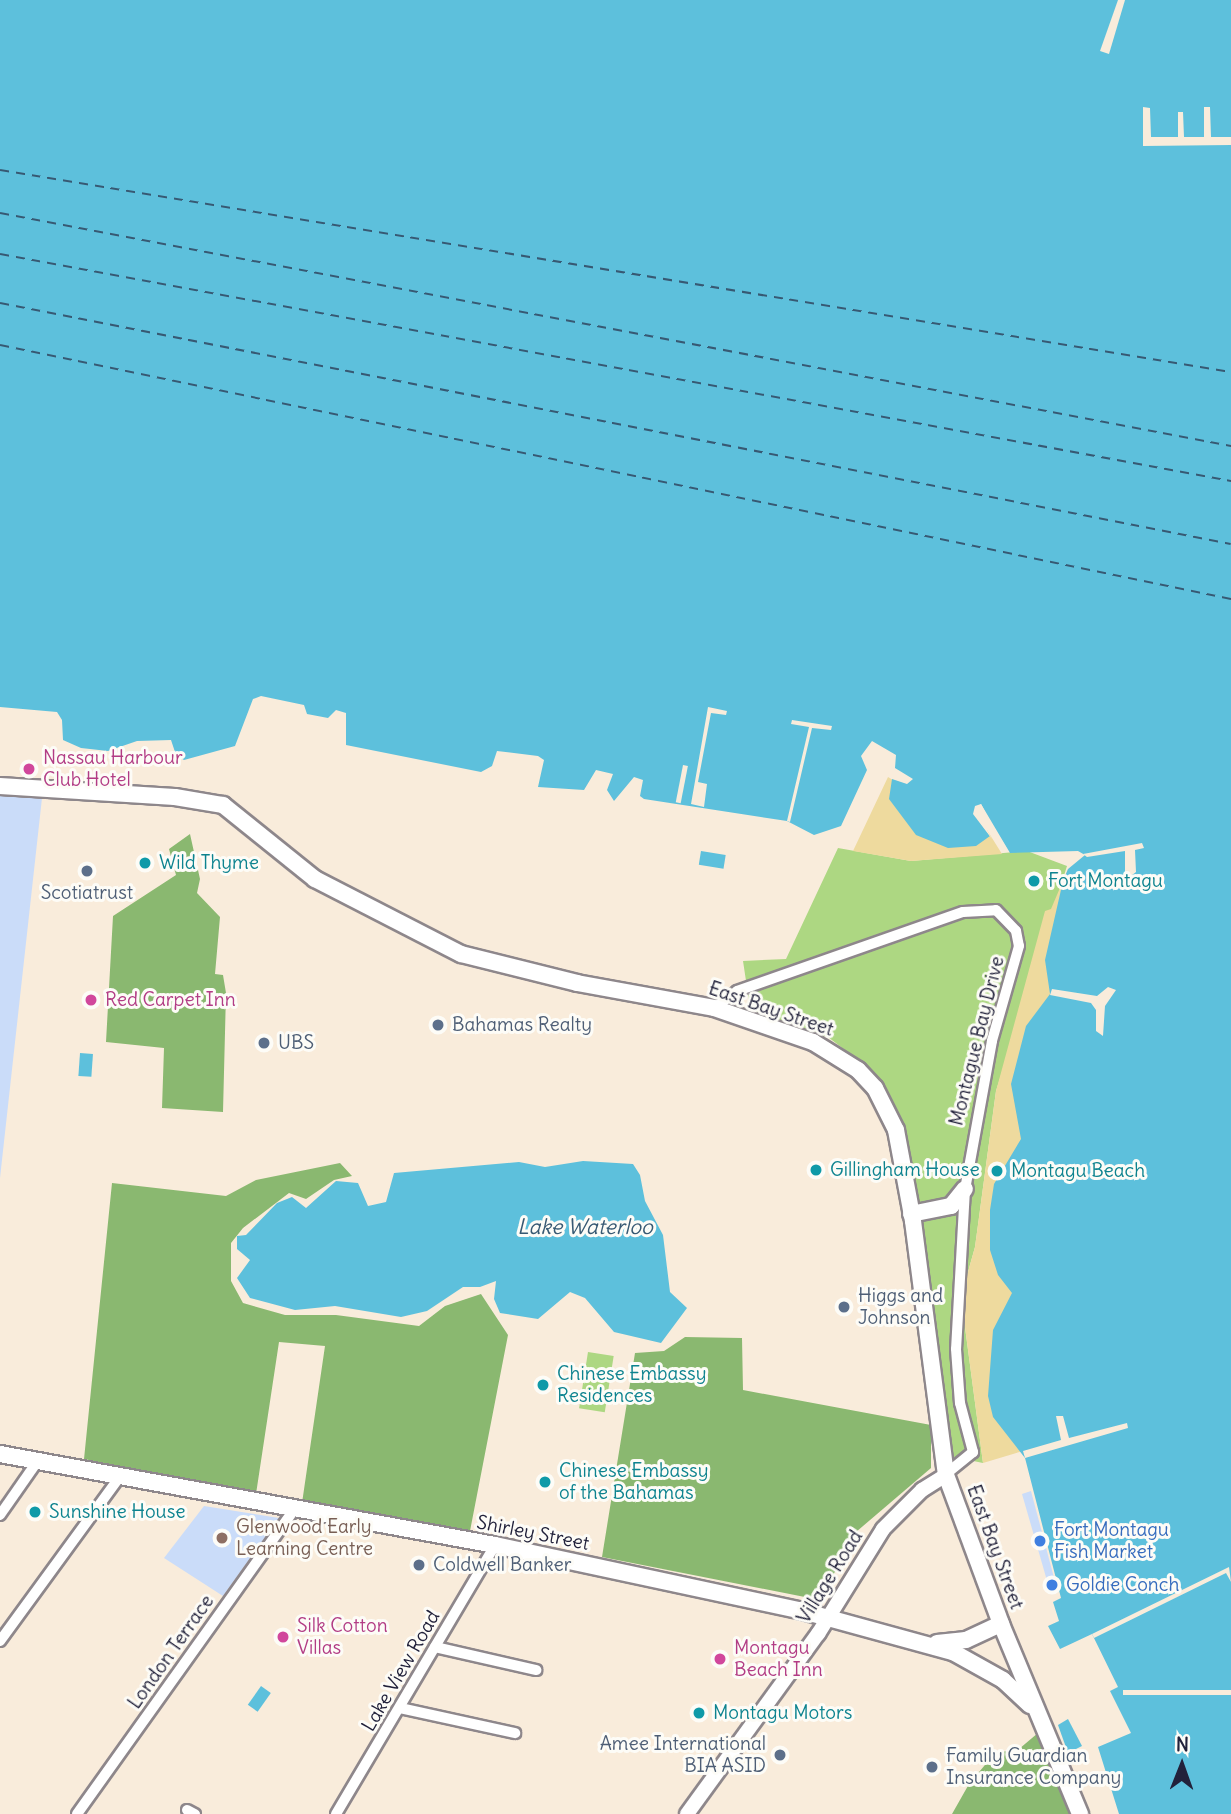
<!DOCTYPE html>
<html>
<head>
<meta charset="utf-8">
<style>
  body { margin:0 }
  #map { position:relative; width:1231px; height:1814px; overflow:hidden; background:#f9ecdb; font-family:Delius,sans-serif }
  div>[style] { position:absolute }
  .built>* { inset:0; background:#cadcf9 }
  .green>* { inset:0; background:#add782; transform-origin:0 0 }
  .forest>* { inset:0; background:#8ab870 }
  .sand>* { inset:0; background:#eeda9e }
  .water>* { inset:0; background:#5dc0dc; transform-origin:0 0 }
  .pier>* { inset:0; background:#f9ecdb; transform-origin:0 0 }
  .ferry>* { height:2px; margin-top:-1px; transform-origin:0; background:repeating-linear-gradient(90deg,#375973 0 9px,transparent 0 16px) }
  .roads { filter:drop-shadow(2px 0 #8e878b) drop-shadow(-2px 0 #8e878b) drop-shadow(0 2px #8e878b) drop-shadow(0 -2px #8e878b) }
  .minor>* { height:10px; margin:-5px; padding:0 5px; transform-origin:5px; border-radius:5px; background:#fff }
  .secondary>* { height:14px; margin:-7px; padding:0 7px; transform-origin:7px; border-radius:7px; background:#fff }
  .trunk>* { height:16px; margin:-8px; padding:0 8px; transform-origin:8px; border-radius:8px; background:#fff }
  .dots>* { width:19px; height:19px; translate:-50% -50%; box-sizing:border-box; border:4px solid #fdfcf7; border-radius:50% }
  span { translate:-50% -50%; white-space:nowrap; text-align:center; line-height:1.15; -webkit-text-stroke:6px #fdfcf7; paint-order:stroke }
  .hotel-label { font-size:19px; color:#b23c85 }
  .left { translate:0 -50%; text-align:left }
  .culture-label { font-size:19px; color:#0d838f }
  .service-label { font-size:19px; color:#4e5e75 }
  .right { translate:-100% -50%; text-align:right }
  .street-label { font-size:19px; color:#22223b }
  .education-label { font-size:19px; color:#785e54 }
  .shop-label { font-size:19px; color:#366cbe }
  .water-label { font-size:21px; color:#375973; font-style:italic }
  .north { position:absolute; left:1147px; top:1730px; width:70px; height:70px; -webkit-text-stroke:5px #fdfcf7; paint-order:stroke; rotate:1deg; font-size:19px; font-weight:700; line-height:28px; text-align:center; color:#22223b }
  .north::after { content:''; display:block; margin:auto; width:24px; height:32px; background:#22223b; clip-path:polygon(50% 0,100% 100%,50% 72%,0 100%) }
</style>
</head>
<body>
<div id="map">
  <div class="built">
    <i style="clip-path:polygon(0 794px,42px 798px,0 1178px)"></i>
    <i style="clip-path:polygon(1031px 1491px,1057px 1589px,1050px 1591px,1022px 1494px)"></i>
    <i style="clip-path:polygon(204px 1506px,279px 1518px,223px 1596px,164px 1558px)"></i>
  </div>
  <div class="green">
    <i style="clip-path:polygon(838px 848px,911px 861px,1027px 851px,1067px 866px,996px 1091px,975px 1247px,961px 1297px,983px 1463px,949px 1456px,918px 1204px,903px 1123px,871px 1070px,828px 1037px,751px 1014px,743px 961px,786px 959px)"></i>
    <i style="left:588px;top:1352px;width:26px;height:57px;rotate:9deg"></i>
  </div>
  <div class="forest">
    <i style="clip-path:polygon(190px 834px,200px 879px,197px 893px,220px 917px,215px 974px,223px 975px,226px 993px,223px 1112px,162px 1108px,164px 1048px,106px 1042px,113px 916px,176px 875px,169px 849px)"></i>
    <i style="clip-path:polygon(340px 1163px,352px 1176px,334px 1180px,306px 1199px,289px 1193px,243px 1228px,231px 1243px,231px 1281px,243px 1303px,285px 1315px,336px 1315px,419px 1326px,445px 1306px,481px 1294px,508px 1335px,470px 1531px,302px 1503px,325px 1346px,279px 1342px,256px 1494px,84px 1459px,112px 1183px,226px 1196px,256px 1180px)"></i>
    <i style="clip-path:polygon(685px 1337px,742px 1338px,743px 1390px,931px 1425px,931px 1468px,856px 1532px,820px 1600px,602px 1557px,635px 1353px,664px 1351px)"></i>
    <i style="clip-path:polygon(1038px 1733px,1071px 1814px,952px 1814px,969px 1784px,995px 1753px,1019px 1749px)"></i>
  </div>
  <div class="sand">
    <i style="clip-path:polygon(888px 777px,981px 833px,987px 830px,1002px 854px,911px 861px,853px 851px)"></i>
    <i style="clip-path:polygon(1068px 869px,1050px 994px,1056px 999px,1026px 1129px,1013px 1286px,1023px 1451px,983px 1463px,961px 1297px,975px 1247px,996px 1091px,1045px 911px,1051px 909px)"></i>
  </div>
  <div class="water">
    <i style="clip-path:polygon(0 0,1231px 0,1231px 1814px,1119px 1814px,1098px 1747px,1131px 1733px,1110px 1691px,1118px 1687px,1092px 1634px,1060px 1649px,1048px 1626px,1059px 1621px,1053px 1602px,1061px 1598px,1025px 1458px,993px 1417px,988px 1396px,993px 1330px,1012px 1293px,998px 1275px,990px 1250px,990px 1210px,994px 1184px,1021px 1139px,1011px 1084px,1026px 1026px,1050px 994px,1045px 960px,1063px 881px,1068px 869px,1085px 855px,1078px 851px,1010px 853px,981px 804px,974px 814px,990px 836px,976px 846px,948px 848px,916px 835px,889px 799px,892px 779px,907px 784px,913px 779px,895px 768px,896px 755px,872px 741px,861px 756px,867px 770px,841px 826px,814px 835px,787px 821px,644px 799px,640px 796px,643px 780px,634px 777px,614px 801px,607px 790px,613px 774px,596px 770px,584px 790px,538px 787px,544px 760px,538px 756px,497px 751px,492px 766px,481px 772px,346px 745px,346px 713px,336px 710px,328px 718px,307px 714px,304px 705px,261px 696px,253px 699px,235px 746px,184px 760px,176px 755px,171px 740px,137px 741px,108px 751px,81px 748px,63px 740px,62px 720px,57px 712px,0 707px)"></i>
    <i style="left:701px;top:851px;width:25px;height:14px;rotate:9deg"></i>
    <i style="left:80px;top:1053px;width:13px;height:23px;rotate:4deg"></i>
    <i style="clip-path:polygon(583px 1161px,633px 1164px,640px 1175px,645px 1201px,663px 1235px,670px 1292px,687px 1308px,661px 1343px,614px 1332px,585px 1298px,570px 1292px,538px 1319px,500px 1313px,494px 1299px,496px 1281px,480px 1287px,463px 1287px,427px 1311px,401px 1317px,335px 1306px,295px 1310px,250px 1298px,237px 1278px,250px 1260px,237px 1249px,237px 1236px,246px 1235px,277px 1203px,292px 1197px,306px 1208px,336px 1181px,358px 1183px,368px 1206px,386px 1202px,394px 1173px,519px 1162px,545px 1167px)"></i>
    <i style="left:261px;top:1686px;width:12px;height:23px;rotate:35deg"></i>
    <i style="clip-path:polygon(1068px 1719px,1082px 1746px,1068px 1753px,1058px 1725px)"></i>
  </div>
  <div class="pier">
    <i style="clip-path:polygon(1118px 0,1125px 0,1109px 54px,1100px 51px)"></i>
    <i style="clip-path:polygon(1143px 107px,1150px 108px,1151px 137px,1178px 137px,1178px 112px,1183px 112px,1184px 137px,1204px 137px,1204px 107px,1210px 107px,1211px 137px,1231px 137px,1231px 145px,1143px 146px)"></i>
    <i style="clip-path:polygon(708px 707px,727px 711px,726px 715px,711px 713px,698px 782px,707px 784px,704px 807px,691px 804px)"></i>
    <i style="clip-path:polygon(792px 720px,832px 726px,831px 730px,812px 728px,790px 822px,787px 821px,809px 727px,791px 724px)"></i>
    <i style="left:683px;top:765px;width:5px;height:38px;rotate:11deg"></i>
    <i style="clip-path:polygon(981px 804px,992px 825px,1010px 853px,980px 808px,977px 812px,992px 839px,973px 814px,975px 806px)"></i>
    <i style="clip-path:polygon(1142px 843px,1144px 848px,1135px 850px,1136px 872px,1131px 876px,1125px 872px,1125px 851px,1087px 857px,1083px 854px)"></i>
    <i style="clip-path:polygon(1108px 987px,1116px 990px,1105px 1006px,1103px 1036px,1096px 1031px,1096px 1010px,1091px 1003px,1050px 995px,1052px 989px,1097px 996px)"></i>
    <i style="clip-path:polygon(1056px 1416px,1063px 1416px,1069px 1438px,1127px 1423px,1128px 1428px,1025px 1458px,1023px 1451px,1061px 1440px)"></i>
    <i style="clip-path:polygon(1229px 1567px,1231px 1582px,1226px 1573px,1094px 1638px,1092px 1634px)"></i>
    <i style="left:1231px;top:1690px;width:5px;height:108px;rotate:90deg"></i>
  </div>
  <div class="ferry">
    <i style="left:0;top:170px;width:1247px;rotate:9.32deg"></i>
    <i style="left:0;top:213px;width:1253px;rotate:10.72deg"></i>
    <i style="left:0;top:254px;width:1252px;rotate:10.45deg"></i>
    <i style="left:0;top:303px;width:1254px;rotate:11.08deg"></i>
    <i style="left:0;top:345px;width:1257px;rotate:11.66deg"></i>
  </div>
  <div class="roads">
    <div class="minor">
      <i style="left:714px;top:1008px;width:29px;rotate:-36deg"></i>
      <i style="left:737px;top:991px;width:239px;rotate:-19.3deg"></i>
      <i style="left:963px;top:912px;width:33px;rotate:-3deg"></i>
      <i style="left:996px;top:910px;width:29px;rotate:46deg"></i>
      <i style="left:1016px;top:931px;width:15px;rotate:79deg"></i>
      <i style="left:1019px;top:946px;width:99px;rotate:105.9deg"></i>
      <i style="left:992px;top:1041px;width:150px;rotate:100.3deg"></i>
      <i style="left:965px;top:1189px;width:160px;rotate:93.2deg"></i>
      <i style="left:956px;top:1349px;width:54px;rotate:85.8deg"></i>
      <i style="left:960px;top:1403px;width:51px;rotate:75.1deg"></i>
      <i style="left:973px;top:1452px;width:35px;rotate:141deg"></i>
      <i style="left:0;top:1515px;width:65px;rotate:-55.1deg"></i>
      <i style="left:0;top:1641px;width:200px;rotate:-53.9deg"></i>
      <i style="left:435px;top:1647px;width:104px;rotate:12.8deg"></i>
      <i style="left:400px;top:1708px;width:118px;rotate:12.3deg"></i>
      <i style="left:187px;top:1810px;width:9px;rotate:27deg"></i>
      <i style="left:77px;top:1814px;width:374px;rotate:-54.5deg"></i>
      <i style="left:336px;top:1814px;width:312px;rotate:-59.4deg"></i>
    </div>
    <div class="secondary">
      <i style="left:687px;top:1814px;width:223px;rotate:-54deg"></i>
      <i style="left:818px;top:1634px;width:123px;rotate:-58.2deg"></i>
      <i style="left:883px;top:1529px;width:55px;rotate:-45deg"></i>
      <i style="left:922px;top:1490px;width:28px;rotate:-32deg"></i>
    </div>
    <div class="trunk">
      <i style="left:0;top:786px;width:175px;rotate:3.6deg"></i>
      <i style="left:175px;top:797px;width:49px;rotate:9.5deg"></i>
      <i style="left:223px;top:805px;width:118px;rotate:38.8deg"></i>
      <i style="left:315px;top:879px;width:164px;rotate:27.2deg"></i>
      <i style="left:461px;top:954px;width:120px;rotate:14deg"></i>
      <i style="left:577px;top:983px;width:139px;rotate:10.3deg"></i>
      <i style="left:714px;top:1008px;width:105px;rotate:19deg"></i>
      <i style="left:813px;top:1042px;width:53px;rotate:31.9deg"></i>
      <i style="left:858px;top:1070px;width:25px;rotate:47deg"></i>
      <i style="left:875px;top:1088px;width:47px;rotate:63.4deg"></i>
      <i style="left:896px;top:1130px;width:93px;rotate:79.4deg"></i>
      <i style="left:913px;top:1221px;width:256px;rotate:82.6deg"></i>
      <i style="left:946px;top:1475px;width:159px;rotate:69.7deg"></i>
      <i style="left:1001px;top:1624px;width:206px;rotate:67.4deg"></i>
      <i style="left:911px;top:1214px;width:41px;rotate:-11.3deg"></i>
      <i style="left:951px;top:1206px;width:22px;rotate:-51deg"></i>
      <i style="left:0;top:1454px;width:503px;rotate:10.42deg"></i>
      <i style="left:495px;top:1545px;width:311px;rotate:12.1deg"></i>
      <i style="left:799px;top:1610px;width:160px;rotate:15.3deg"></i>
      <i style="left:953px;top:1652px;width:57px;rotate:29.2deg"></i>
      <i style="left:1003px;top:1680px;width:37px;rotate:43deg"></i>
      <i style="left:937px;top:1643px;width:29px;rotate:-6deg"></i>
      <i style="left:966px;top:1640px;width:38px;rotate:-25deg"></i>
    </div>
  </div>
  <div class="dots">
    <i style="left:29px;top:769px;background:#d1479c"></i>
    <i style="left:145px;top:863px;background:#0f9aa8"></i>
    <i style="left:87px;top:871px;background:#5c6f8a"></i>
    <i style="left:1034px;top:881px;background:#0f9aa8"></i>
    <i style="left:91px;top:1000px;background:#d1479c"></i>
    <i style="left:438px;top:1025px;background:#5c6f8a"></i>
    <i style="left:264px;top:1043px;background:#5c6f8a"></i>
    <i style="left:816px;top:1170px;background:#0f9aa8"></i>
    <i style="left:997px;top:1171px;background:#0f9aa8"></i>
    <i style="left:844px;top:1307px;background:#5c6f8a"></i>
    <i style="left:543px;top:1385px;background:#0f9aa8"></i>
    <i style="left:545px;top:1482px;background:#0f9aa8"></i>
    <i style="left:35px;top:1512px;background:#0f9aa8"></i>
    <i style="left:222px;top:1538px;background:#8d6e63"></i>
    <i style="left:1040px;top:1541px;background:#3f7fe0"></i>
    <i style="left:419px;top:1565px;background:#5c6f8a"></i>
    <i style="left:1052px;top:1585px;background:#3f7fe0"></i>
    <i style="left:283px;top:1637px;background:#d1479c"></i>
    <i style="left:720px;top:1659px;background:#d1479c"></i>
    <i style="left:699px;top:1713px;background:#0f9aa8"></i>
    <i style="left:780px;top:1755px;background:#5c6f8a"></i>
    <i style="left:932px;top:1767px;background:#5c6f8a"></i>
  </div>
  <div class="hotel-label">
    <span class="left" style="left:43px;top:769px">Nassau Harbour<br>Club Hotel</span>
    <span class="left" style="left:105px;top:1000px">Red Carpet Inn</span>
    <span class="left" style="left:297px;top:1637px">Silk Cotton<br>Villas</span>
    <span class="left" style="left:734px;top:1659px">Montagu<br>Beach Inn</span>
  </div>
  <div class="culture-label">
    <span class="left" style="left:159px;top:863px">Wild Thyme</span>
    <span class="left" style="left:1048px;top:881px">Fort Montagu</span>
    <span class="left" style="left:830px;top:1170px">Gillingham House</span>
    <span class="left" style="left:1011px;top:1171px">Montagu Beach</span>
    <span class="left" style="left:557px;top:1385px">Chinese Embassy<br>Residences</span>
    <span class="left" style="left:559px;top:1482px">Chinese Embassy<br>of the Bahamas</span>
    <span class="left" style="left:49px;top:1512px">Sunshine House</span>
    <span class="left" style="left:713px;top:1713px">Montagu Motors</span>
  </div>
  <div class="service-label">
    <span style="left:87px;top:893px">Scotiatrust</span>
    <span class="left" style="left:452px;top:1025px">Bahamas Realty</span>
    <span class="left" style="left:278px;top:1043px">UBS</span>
    <span class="left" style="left:858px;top:1307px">Higgs and<br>Johnson</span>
    <span class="left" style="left:433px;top:1565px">Coldwell Banker</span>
    <span class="right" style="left:766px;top:1755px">Amee International<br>BIA ASID</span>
    <span class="left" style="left:946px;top:1767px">Family Guardian<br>Insurance Company</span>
  </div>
  <div class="street-label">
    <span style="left:771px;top:1009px;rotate:19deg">East Bay Street</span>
    <span style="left:977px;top:1041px;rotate:-76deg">Montague Bay Drive</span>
    <span style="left:533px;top:1533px;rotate:11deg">Shirley Street</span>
    <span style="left:995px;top:1547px;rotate:70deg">East Bay Street</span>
    <span style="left:830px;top:1577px;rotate:-58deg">Village Road</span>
    <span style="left:171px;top:1652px;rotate:-55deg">London Terrace</span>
    <span style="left:401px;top:1671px;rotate:-60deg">Lake View Road</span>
  </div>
  <div class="education-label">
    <span class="left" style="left:236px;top:1538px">Glenwood Early<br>Learning Centre</span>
  </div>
  <div class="shop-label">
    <span class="left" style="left:1054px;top:1541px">Fort Montagu<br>Fish Market</span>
    <span class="left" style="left:1066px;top:1585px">Goldie Conch</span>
  </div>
  <div class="water-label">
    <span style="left:585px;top:1227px">Lake Waterloo</span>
  </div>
  <div class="north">N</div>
</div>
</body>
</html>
